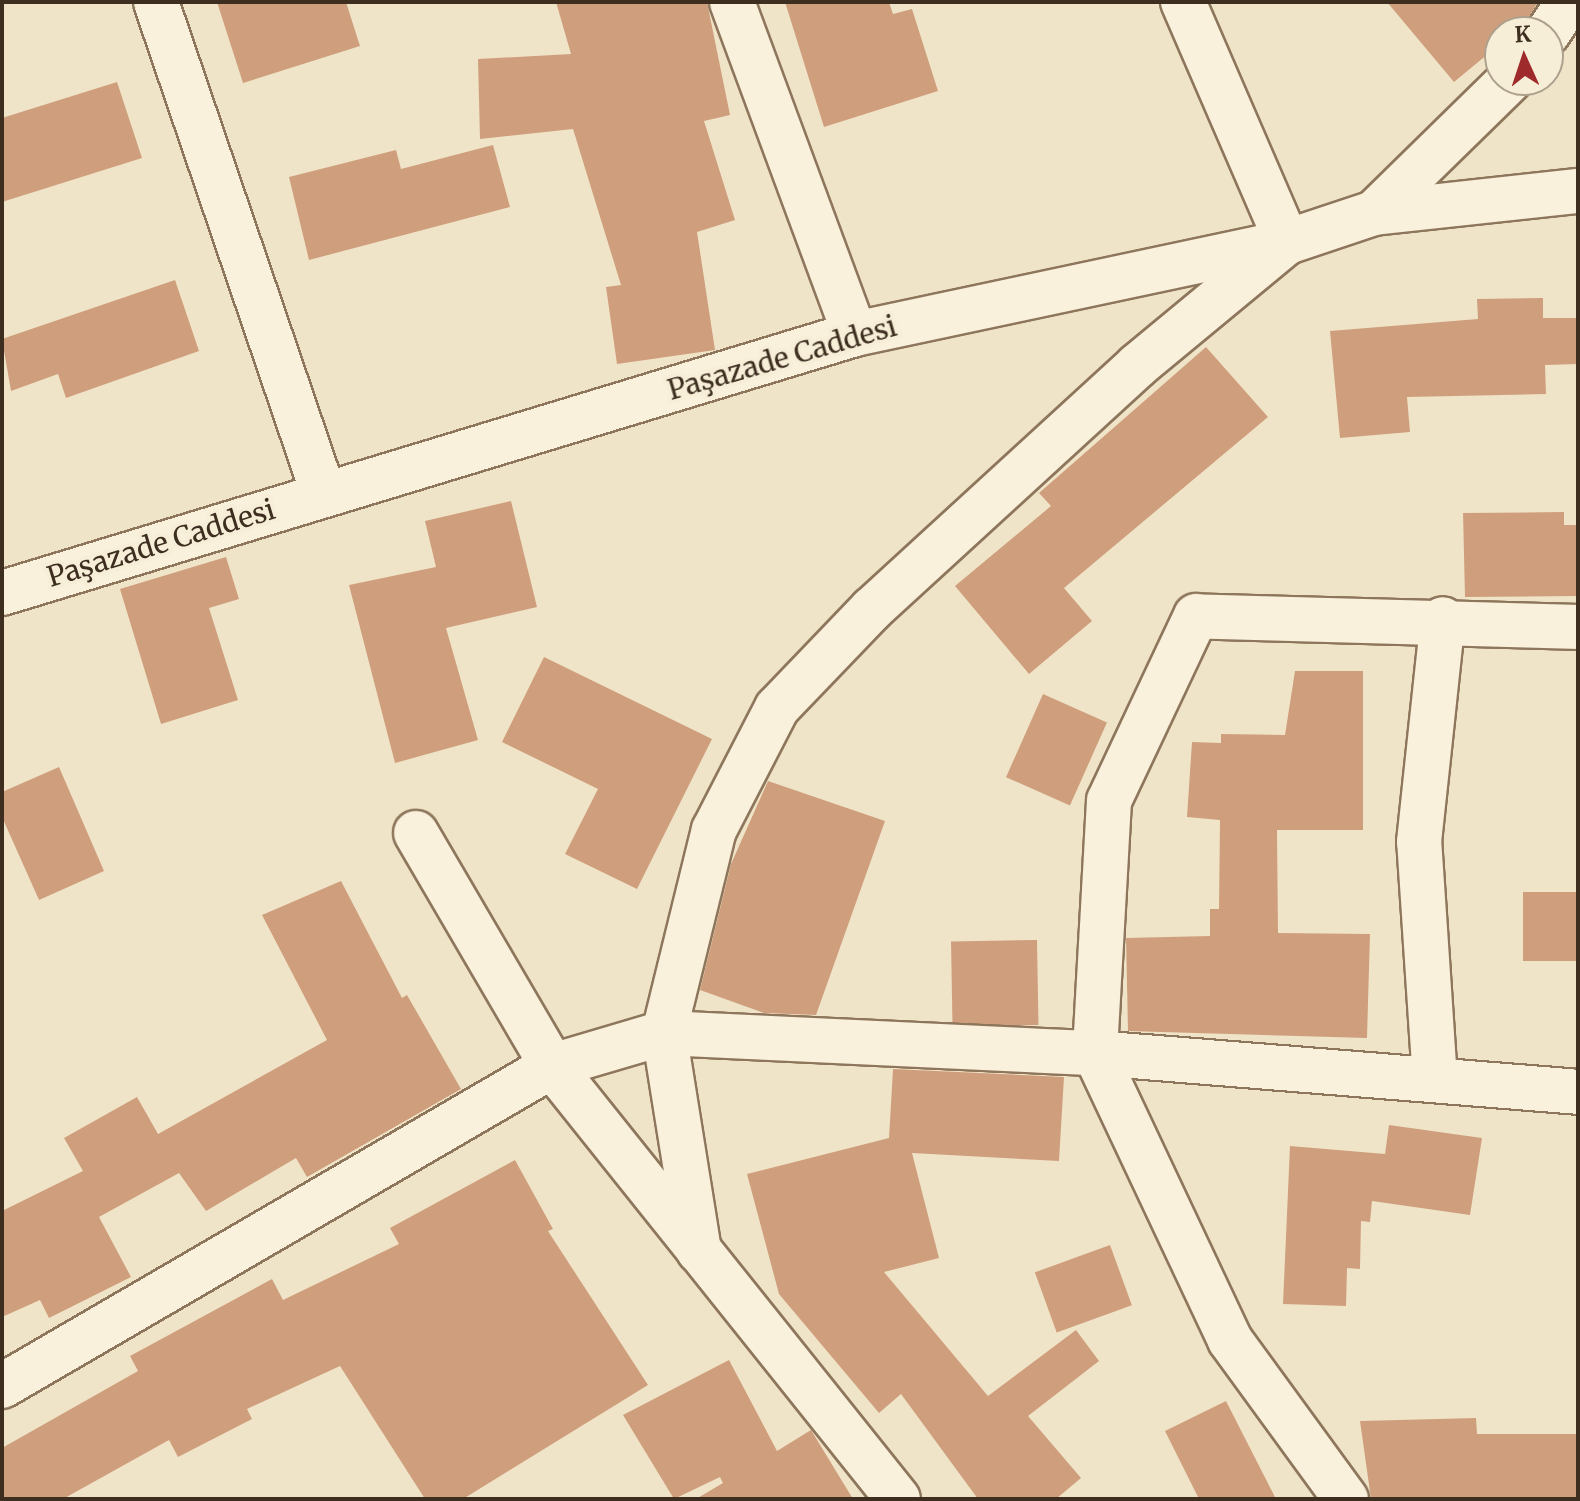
<!DOCTYPE html>
<html>
<head>
<meta charset="utf-8">
<style>
  body { margin:0 }
  #map { position:relative; width:1580px; height:1501px; overflow:hidden; background:#f0e4c8; font-family:Merriweather,serif }
  div>[style] { position:absolute }
  .building>* { inset:0; background:#cf9f7d; transform-origin:0 0 }
  .roads { filter:drop-shadow(2px 0 #8d765c) drop-shadow(-2px 0 #8d765c) drop-shadow(0 2px #8d765c) drop-shadow(0 -2px #8d765c) }
  .minor>* { height:44px; margin:-22px; padding:0 22px; transform-origin:22px; border-radius:22px; background:#faf1dc }
  .tertiary>* { height:44px; margin:-22px; padding:0 22px; transform-origin:22px; border-radius:22px; background:#faf1dc }
  span { translate:-50% -50%; white-space:nowrap; text-align:center; line-height:1.15; -webkit-text-stroke:8px #f7eed8; paint-order:stroke }
  .street-label { font-size:28px; color:#3d2e20 }
  .frame { position:absolute; inset:0; border:4px solid #3d2e20; pointer-events:none }
  .north { position:absolute; left:1484px; top:16px; width:80px; height:80px; box-sizing:border-box; background:#f7eed8; border:2px solid #ada18e; border-radius:50%; rotate:357deg; font-size:22px; font-weight:700; line-height:32px; text-align:center; color:#3d2e20 }
  .north::after { content:''; display:block; margin:auto; width:28px; height:36px; background:#9e2a2b; clip-path:polygon(50% 0,100% 100%,50% 72%,0 100%) }
</style>
</head>
<body>
<div id="map">
  <div class="building">
    <i style="clip-path:polygon(217px 2px,346px 2px,360px 46px,243px 83px)"></i>
    <i style="clip-path:polygon(556px 2px,707px 2px,730px 115px,704px 121px,735px 220px,697px 232px,715px 350px,617px 364px,606px 287px,621px 285px,573px 129px,480px 139px,478px 59px,571px 54px)"></i>
    <i style="clip-path:polygon(785px 2px,889px 2px,893px 14px,912px 9px,938px 91px,824px 127px)"></i>
    <i style="clip-path:polygon(1387px 2px,1538px 2px,1526px 22px,1500px 32px,1500px 44px,1454px 82px)"></i>
    <i style="clip-path:polygon(117px 82px,142px 158px,2px 202px,2px 118px)"></i>
    <i style="clip-path:polygon(493px 145px,510px 207px,309px 260px,289px 177px,396px 150px,401px 169px)"></i>
    <i style="clip-path:polygon(175px 280px,199px 351px,66px 398px,58px 374px,11px 391px,2px 339px)"></i>
    <i style="clip-path:polygon(1543px 298px,1543px 318px,1578px 318px,1578px 364px,1545px 365px,1546px 394px,1407px 397px,1410px 432px,1340px 438px,1330px 331px,1478px 319px,1477px 299px)"></i>
    <i style="clip-path:polygon(1206px 347px,1268px 417px,1064px 588px,1092px 621px,1029px 674px,955px 586px,1051px 506px,1039px 493px)"></i>
    <i style="clip-path:polygon(511px 501px,537px 607px,446px 628px,478px 740px,395px 763px,349px 585px,436px 567px,425px 521px)"></i>
    <i style="clip-path:polygon(1564px 512px,1564px 525px,1578px 525px,1578px 596px,1465px 597px,1463px 513px)"></i>
    <i style="clip-path:polygon(226px 557px,239px 599px,209px 608px,238px 700px,161px 724px,120px 589px)"></i>
    <i style="clip-path:polygon(544px 657px,712px 739px,637px 889px,565px 854px,598px 789px,502px 742px)"></i>
    <i style="clip-path:polygon(1295px 671px,1363px 671px,1363px 830px,1277px 830px,1278px 933px,1370px 934px,1367px 1038px,1128px 1031px,1126px 938px,1210px 936px,1210px 909px,1219px 909px,1220px 820px,1187px 817px,1192px 742px,1221px 743px,1221px 734px,1285px 735px)"></i>
    <i style="left:1043px;top:694px;width:70px;height:91px;rotate:24deg"></i>
    <i style="clip-path:polygon(59px 767px,104px 871px,39px 900px,2px 817px,2px 792px)"></i>
    <i style="clip-path:polygon(768px 781px,885px 821px,816px 1015px,764px 1013px,700px 990px,731px 864px)"></i>
    <i style="clip-path:polygon(341px 881px,402px 998px,407px 995px,461px 1089px,307px 1177px,296px 1158px,206px 1211px,179px 1173px,99px 1217px,131px 1277px,49px 1318px,40px 1300px,2px 1317px,2px 1211px,83px 1171px,64px 1138px,137px 1097px,158px 1134px,327px 1040px,262px 915px)"></i>
    <i style="left:1523px;top:892px;width:55px;height:69px"></i>
    <i style="left:1037px;top:940px;width:85px;height:86px;rotate:89deg"></i>
    <i style="clip-path:polygon(893px 1069px,1064px 1077px,1059px 1161px,912px 1153px,939px 1258px,884px 1272px,988px 1396px,1076px 1330px,1099px 1361px,1028px 1416px,1081px 1478px,1056px 1499px,978px 1499px,901px 1394px,879px 1413px,779px 1294px,747px 1174px,889px 1138px)"></i>
    <i style="clip-path:polygon(1389px 1125px,1482px 1138px,1470px 1215px,1372px 1201px,1370px 1222px,1361px 1221px,1360px 1269px,1347px 1268px,1346px 1306px,1283px 1304px,1290px 1146px,1385px 1154px)"></i>
    <i style="clip-path:polygon(515px 1160px,553px 1229px,548px 1231px,648px 1385px,463px 1499px,425px 1499px,340px 1366px,247px 1409px,252px 1419px,178px 1457px,169px 1440px,63px 1499px,2px 1499px,2px 1448px,138px 1371px,130px 1356px,272px 1279px,283px 1300px,399px 1244px,390px 1228px)"></i>
    <i style="left:1110px;top:1245px;width:64px;height:80px;rotate:70deg"></i>
    <i style="clip-path:polygon(729px 1360px,777px 1451px,811px 1430px,853px 1499px,696px 1499px,723px 1483px,720px 1477px,674px 1499px,623px 1415px)"></i>
    <i style="clip-path:polygon(1226px 1401px,1276px 1499px,1199px 1499px,1165px 1431px)"></i>
    <i style="clip-path:polygon(1476px 1418px,1477px 1434px,1578px 1434px,1578px 1499px,1371px 1499px,1360px 1421px)"></i>
  </div>
  <div class="roads">
    <div class="minor">
      <i style="left:156px;top:2px;width:518px;rotate:71.18deg"></i>
      <i style="left:732px;top:2px;width:354px;rotate:69.7deg"></i>
      <i style="left:1548px;top:33px;width:37px;rotate:-57deg"></i>
      <i style="left:1374px;top:213px;width:190px;rotate:-44.4deg"></i>
      <i style="left:1578px;top:627px;width:382px;rotate:-178.4deg"></i>
      <i style="left:1196px;top:616px;width:204px;rotate:115.2deg"></i>
      <i style="left:1109px;top:801px;width:252px;rotate:93.2deg"></i>
      <i style="left:1095px;top:1053px;width:485px;rotate:4.6deg"></i>
      <i style="left:416px;top:833px;width:270px;rotate:59.7deg"></i>
      <i style="left:552px;top:1066px;width:554px;rotate:51.37deg"></i>
      <i style="left:1435px;top:1080px;width:239px;rotate:-93.8deg"></i>
      <i style="left:1419px;top:842px;width:224px;rotate:-83.9deg"></i>
      <i style="left:699px;top:1251px;width:221px;rotate:-99.1deg"></i>
      <i style="left:664px;top:1033px;width:209px;rotate:-76.2deg"></i>
      <i style="left:714px;top:830px;width:137px;rotate:-62.7deg"></i>
      <i style="left:777px;top:708px;width:137px;rotate:-46.2deg"></i>
      <i style="left:872px;top:609px;width:360px;rotate:-42.5deg"></i>
      <i style="left:1137px;top:366px;width:195px;rotate:-39.6deg"></i>
      <i style="left:1287px;top:242px;width:262px;rotate:-113.4deg"></i>
      <i style="left:2px;top:1386px;width:636px;rotate:-30.19deg"></i>
      <i style="left:552px;top:1066px;width:117px;rotate:-16.4deg"></i>
      <i style="left:664px;top:1033px;width:431px;rotate:2.7deg"></i>
      <i style="left:1095px;top:1053px;width:317px;rotate:64.8deg"></i>
      <i style="left:1230px;top:1340px;width:197px;rotate:53.9deg"></i>
    </div>
    <div class="tertiary">
      <i style="left:2px;top:593px;width:891px;rotate:-16.89deg"></i>
      <i style="left:855px;top:334px;width:442px;rotate:-12deg"></i>
      <i style="left:1287px;top:242px;width:92px;rotate:-18.4deg"></i>
      <i style="left:1374px;top:213px;width:205px;rotate:-6.2deg"></i>
    </div>
  </div>
  <div class="street-label">
    <span style="left:782px;top:358px;rotate:-16deg">Paşazade Caddesi</span>
    <span style="left:161px;top:543px;rotate:-17deg">Paşazade Caddesi</span>
  </div>
  <div class="frame"></div>
  <div class="north">K</div>
</div>
</body>
</html>
